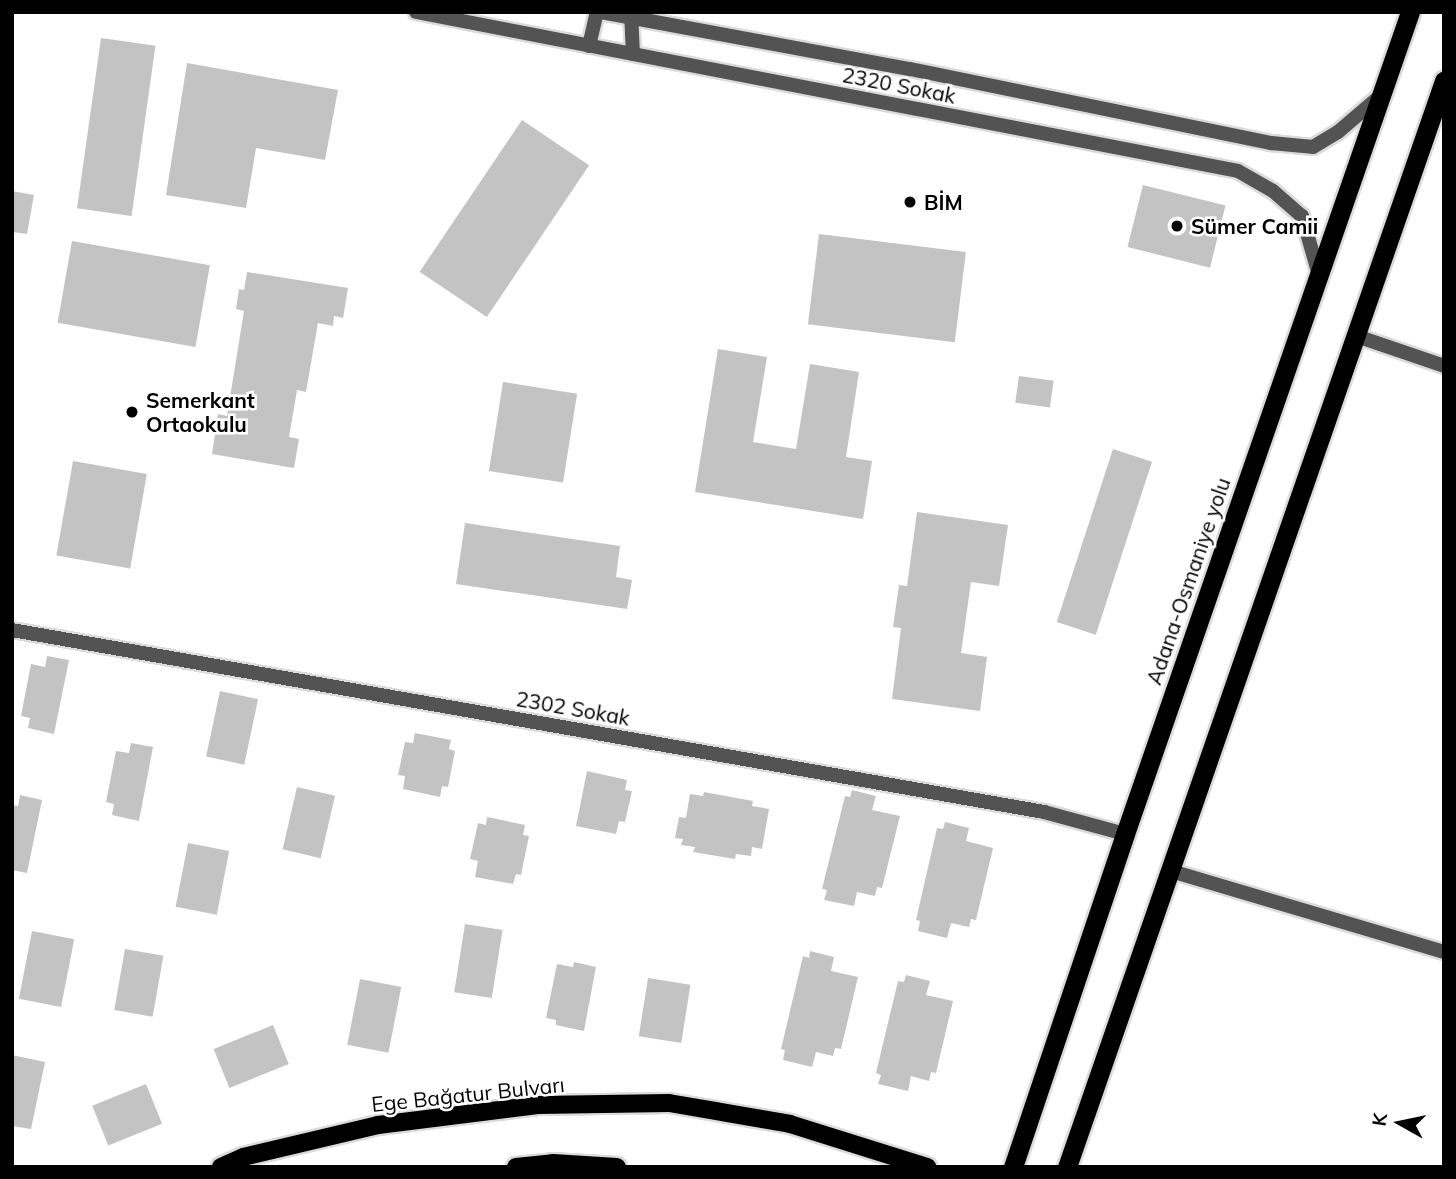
<!DOCTYPE html>
<html>
<head>
<meta charset="utf-8">
<style>
  body { margin:0 }
  #map { position:relative; width:1456px; height:1179px; overflow:hidden; background:#fff; font-family:Mulish,sans-serif }
  div>[style] { position:absolute }
  .building>* { inset:0; background:#c3c3c3; transform-origin:0 0 }
  .roads { filter:drop-shadow(2px 0 #dbdbdb) drop-shadow(-2px 0 #dbdbdb) drop-shadow(0 2px #dbdbdb) drop-shadow(0 -2px #dbdbdb) }
  .minor>* { height:14px; margin:-7px; padding:0 7px; transform-origin:7px; border-radius:7px; background:#535353 }
  .tertiary>* { height:14px; margin:-7px; padding:0 7px; transform-origin:7px; border-radius:7px; background:#535353 }
  .primary>* { height:18px; margin:-9px; padding:0 9px; transform-origin:9px; border-radius:9px; background:#000 }
  .trunk>* { height:19px; margin:-9.5px; padding:0 9.5px; transform-origin:9.5px; border-radius:9.5px; background:#000 }
  .dots>* { width:19px; height:19px; translate:-50% -50%; box-sizing:border-box; border:4px solid #fff; border-radius:50% }
  span { translate:-50% -50%; white-space:nowrap; text-align:center; line-height:1.15; -webkit-text-stroke:5px #fff; paint-order:stroke }
  .street-label { font-size:21px; color:#000 }
  .poi-label { font-size:21px; color:#000; font-weight:700 }
  .left { translate:0 -50%; text-align:left }
  .frame { position:absolute; inset:0; border:14px solid #000; pointer-events:none }
  .north { position:absolute; left:1365px; top:1088px; width:70px; height:70px; -webkit-text-stroke:5px #fff; paint-order:stroke; rotate:279deg; font-size:19px; font-weight:700; line-height:28px; text-align:center; color:#000 }
  .north::after { content:''; display:block; margin:auto; width:24px; height:32px; background:#000; clip-path:polygon(50% 0,100% 100%,50% 72%,0 100%) }
</style>
</head>
<body>
<div id="map">
  <div class="building">
    <i style="left:101px;top:38px;width:55px;height:172px;rotate:8deg"></i>
    <i style="clip-path:polygon(187px 63px,338px 90px,325px 160px,256px 148px,246px 208px,166px 195px)"></i>
    <i style="left:522px;top:120px;width:81px;height:183px;rotate:34deg"></i>
    <i style="left:1143px;top:185px;width:85px;height:64px;rotate:14deg"></i>
    <i style="clip-path:polygon(12px 191px,34px 195px,27px 234px,12px 232px)"></i>
    <i style="left:819px;top:234px;width:148px;height:91px;rotate:7deg"></i>
    <i style="left:72px;top:241px;width:140px;height:83px;rotate:10deg"></i>
    <i style="clip-path:polygon(247px 272px,348px 288px,343px 318px,334px 316px,333px 326px,318px 323px,306px 392px,297px 390px,289px 437px,299px 439px,294px 468px,212px 454px,218px 414px,227px 416px,244px 311px,236px 309px,239px 289px,244px 290px)"></i>
    <i style="clip-path:polygon(718px 349px,767px 357px,753px 442px,796px 449px,810px 364px,859px 372px,846px 457px,872px 461px,863px 519px,695px 492px)"></i>
    <i style="left:1019px;top:376px;width:35px;height:27px;rotate:8deg"></i>
    <i style="left:503px;top:382px;width:75px;height:90px;rotate:9deg"></i>
    <i style="left:1113px;top:449px;width:41px;height:182px;rotate:18deg"></i>
    <i style="left:73px;top:461px;width:75px;height:96px;rotate:10deg"></i>
    <i style="clip-path:polygon(917px 512px,1008px 525px,999px 586px,971px 582px,961px 653px,987px 657px,980px 711px,892px 699px,901px 628px,893px 627px,899px 585px,907px 586px)"></i>
    <i style="clip-path:polygon(465px 523px,620px 546px,616px 577px,632px 580px,627px 609px,456px 584px)"></i>
    <i style="clip-path:polygon(47px 656px,69px 660px,54px 734px,28px 728px,30px 718px,21px 716px,31px 664px,45px 667px)"></i>
    <i style="left:220px;top:691px;width:39px;height:67px;rotate:12deg"></i>
    <i style="clip-path:polygon(415px 733px,451px 740px,449px 749px,455px 751px,448px 787px,442px 786px,440px 797px,403px 789px,405px 776px,398px 775px,405px 742px,413px 743px)"></i>
    <i style="clip-path:polygon(131px 743px,153px 747px,139px 821px,112px 815px,114px 804px,106px 802px,116px 751px,129px 753px)"></i>
    <i style="clip-path:polygon(587px 771px,627px 780px,625px 790px,632px 791px,625px 822px,619px 821px,616px 834px,576px 826px)"></i>
    <i style="left:297px;top:787px;width:39px;height:64px;rotate:13deg"></i>
    <i style="clip-path:polygon(852px 790px,876px 796px,872px 810px,900px 816px,882px 888px,877px 887px,875px 896px,857px 892px,854px 906px,824px 900px,827px 890px,822px 889px,845px 796px,850px 797px)"></i>
    <i style="clip-path:polygon(704px 792px,753px 801px,752px 806px,769px 809px,762px 849px,752px 847px,751px 856px,736px 854px,735px 859px,693px 852px,695px 847px,681px 845px,683px 839px,675px 838px,679px 817px,686px 818px,690px 794px,703px 796px)"></i>
    <i style="clip-path:polygon(20px 795px,42px 800px,27px 873px,12px 870px,12px 805px,18px 806px)"></i>
    <i style="clip-path:polygon(487px 817px,525px 825px,523px 835px,529px 836px,521px 875px,516px 874px,513px 884px,475px 877px,478px 861px,470px 859px,478px 823px,486px 825px)"></i>
    <i style="clip-path:polygon(945px 822px,969px 828px,966px 841px,993px 848px,976px 920px,971px 919px,969px 927px,951px 923px,947px 938px,918px 931px,920px 921px,916px 920px,937px 828px,943px 829px)"></i>
    <i style="left:188px;top:843px;width:42px;height:65px;rotate:11deg"></i>
    <i style="left:465px;top:924px;width:38px;height:69px;rotate:9deg"></i>
    <i style="left:32px;top:931px;width:43px;height:69px;rotate:11deg"></i>
    <i style="left:125px;top:949px;width:39px;height:62px;rotate:10deg"></i>
    <i style="clip-path:polygon(810px 951px,834px 957px,831px 971px,858px 977px,841px 1049px,835px 1048px,833px 1056px,816px 1052px,812px 1067px,783px 1060px,785px 1050px,781px 1049px,803px 956px,809px 958px)"></i>
    <i style="clip-path:polygon(574px 962px,596px 967px,584px 1031px,556px 1025px,556px 1020px,546px 1018px,557px 964px,573px 967px)"></i>
    <i style="clip-path:polygon(906px 975px,930px 981px,926px 995px,953px 1001px,936px 1073px,931px 1072px,929px 1081px,911px 1076px,908px 1091px,878px 1084px,881px 1075px,876px 1073px,898px 981px,904px 982px)"></i>
    <i style="left:648px;top:978px;width:43px;height:59px;rotate:9deg"></i>
    <i style="left:360px;top:979px;width:42px;height:67px;rotate:11deg"></i>
    <i style="left:273px;top:1025px;width:42px;height:64px;rotate:68deg"></i>
    <i style="clip-path:polygon(12px 1055px,45px 1062px,31px 1129px,12px 1126px)"></i>
    <i style="left:146px;top:1084px;width:43px;height:58px;rotate:68deg"></i>
  </div>
  <div class="roads">
    <div class="minor">
      <i style="left:1356px;top:336px;width:93px;rotate:18.8deg"></i>
      <i style="left:12px;top:630px;width:1048px;rotate:10deg"></i>
      <i style="left:1044px;top:812px;width:84px;rotate:15.2deg"></i>
      <i style="left:1171px;top:871px;width:285px;rotate:16.5deg"></i>
    </div>
    <div class="tertiary">
      <i style="left:416px;top:12px;width:837px;rotate:10.95deg"></i>
      <i style="left:1238px;top:171px;width:40px;rotate:29.7deg"></i>
      <i style="left:1273px;top:191px;width:38px;rotate:41deg"></i>
      <i style="left:1302px;top:216px;width:61px;rotate:73.9deg"></i>
      <i style="left:601px;top:12px;width:314px;rotate:10.5deg"></i>
      <i style="left:910px;top:69px;width:369px;rotate:11.6deg"></i>
      <i style="left:1271px;top:143px;width:42px;rotate:5.4deg"></i>
      <i style="left:1313px;top:147px;width:29px;rotate:-31deg"></i>
      <i style="left:1338px;top:132px;width:55px;rotate:-40.6deg"></i>
      <i style="left:631px;top:12px;width:42px;rotate:87.3deg"></i>
      <i style="left:589px;top:46px;width:35px;rotate:-77deg"></i>
    </div>
    <div class="primary">
      <i style="left:221px;top:1167px;width:24px;rotate:-24deg"></i>
      <i style="left:243px;top:1157px;width:139px;rotate:-13.3deg"></i>
      <i style="left:378px;top:1125px;width:161px;rotate:-7.1deg"></i>
      <i style="left:538px;top:1105px;width:131px;rotate:-0.9deg"></i>
      <i style="left:669px;top:1103px;width:123px;rotate:9.8deg"></i>
      <i style="left:790px;top:1124px;width:144px;rotate:17.4deg"></i>
      <i style="left:516px;top:1167px;width:37px;rotate:-6deg"></i>
      <i style="left:553px;top:1163px;width:64px;rotate:3.6deg"></i>
    </div>
    <div class="trunk">
      <i style="left:1013px;top:1167px;width:351px;rotate:-71.4deg"></i>
      <i style="left:1125px;top:834px;width:870px;rotate:-70.88deg"></i>
      <i style="left:1067px;top:1167px;width:1150px;rotate:-70.86deg"></i>
    </div>
  </div>
  <div class="dots">
    <i style="left:910px;top:202px;background:#000"></i>
    <i style="left:1177px;top:226px;background:#000"></i>
    <i style="left:132px;top:412px;background:#000"></i>
  </div>
  <div class="street-label">
    <span style="left:899px;top:85px;rotate:11deg">2320 Sokak</span>
    <span style="left:1188px;top:581px;rotate:-71deg">Adana-Osmaniye yolu</span>
    <span style="left:573px;top:708px;rotate:10deg">2302 Sokak</span>
    <span style="left:468px;top:1094px;rotate:-6deg">Ege Bağatur Bulvarı</span>
  </div>
  <div class="poi-label">
    <span class="left" style="left:924px;top:202px">BİM</span>
    <span class="left" style="left:1191px;top:226px">Sümer Camii</span>
    <span class="left" style="left:146px;top:412px">Semerkant<br>Ortaokulu</span>
  </div>
  <div class="frame"></div>
  <div class="north">K</div>
</div>
</body>
</html>
